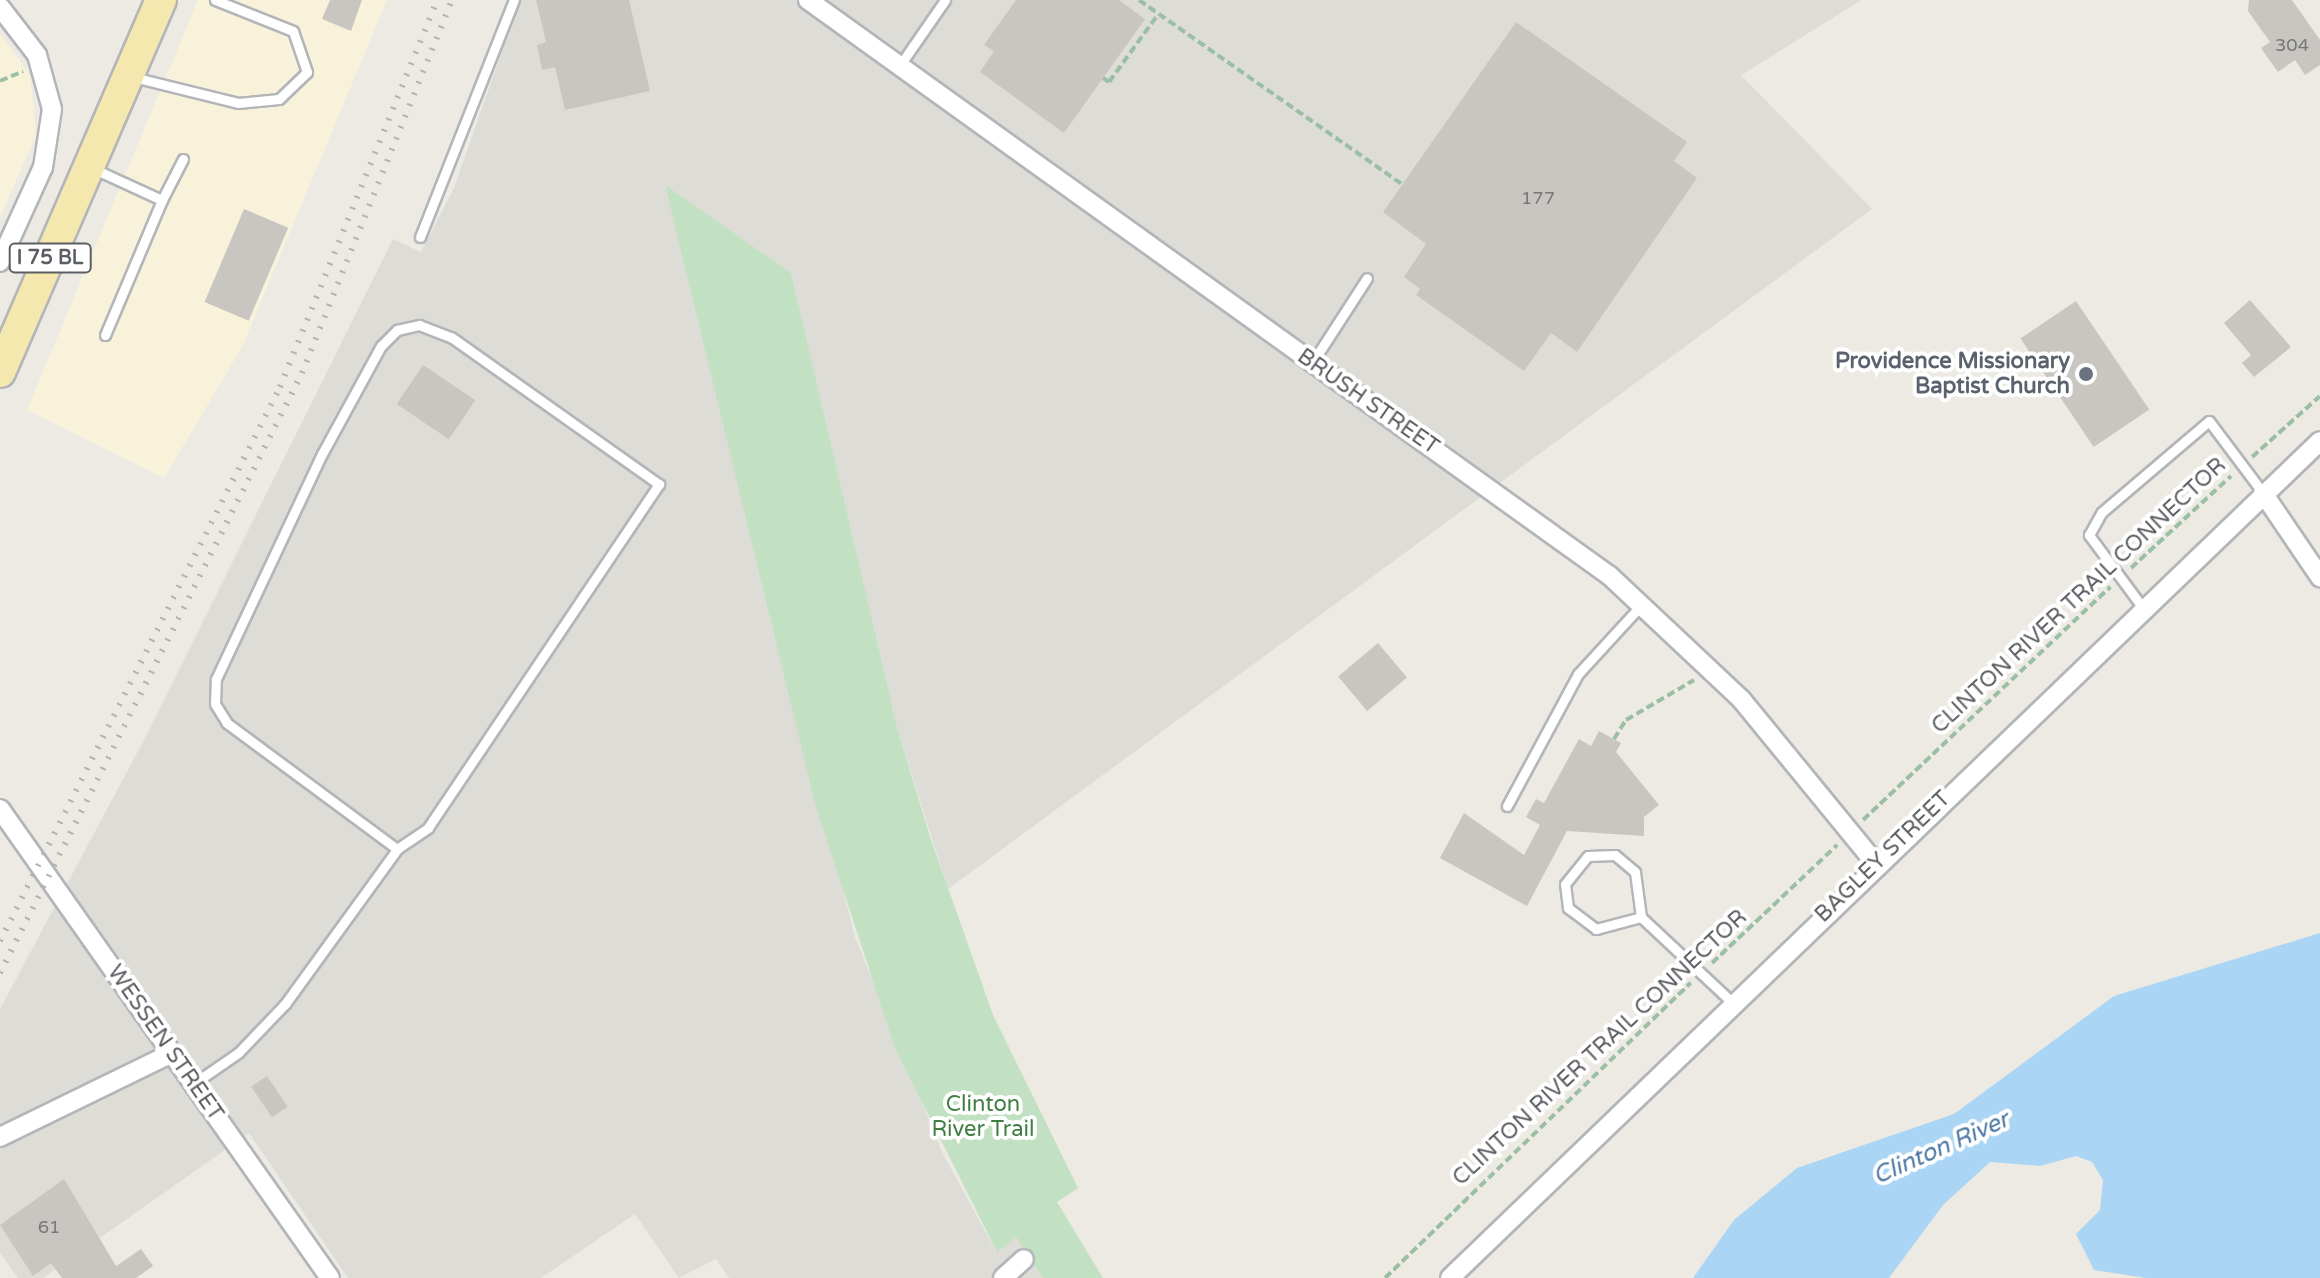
<!DOCTYPE html>
<html>
<head>
<meta charset="utf-8">
<style>
  body { margin:0 }
  #map { position:relative; width:2320px; height:1278px; overflow:hidden; background:#eceae3; font-family:"Varela Round",sans-serif }
  div>[style] { position:absolute }
  .commercial>* { inset:0; background:#f9f2db }
  .industrial>* { inset:0; background:#dddcd7 }
  .green>* { inset:0; background:#c2e0c2 }
  .water>* { inset:0; background:#abd5f4 }
  .building>* { inset:0; background:#c9c6c2; transform-origin:0 0 }
  .path>* { height:4px; margin-top:-2px; transform-origin:0; background:repeating-linear-gradient(90deg,#9bbfa4 0 8px,transparent 0 12px) }
  .roads { filter:drop-shadow(2px 0 #b3b5b8) drop-shadow(-2px 0 #b3b5b8) drop-shadow(0 2px #b3b5b8) drop-shadow(0 -2px #b3b5b8) }
  .lane>* { height:9px; margin:-4.5px; padding:0 4.5px; transform-origin:4.5px; border-radius:4.5px; background:#fff }
  .street>* { height:18px; margin:-9px; padding:0 9px; transform-origin:9px; border-radius:9px; background:#fff }
  .primary>* { height:30px; margin:-15px; padding:0 15px; transform-origin:15px; border-radius:15px; background:#f4e8af }
  .rail>* { height:6px; margin-top:-3px; transform-origin:0; background:repeating-linear-gradient(90deg,#b1b2b2 0 2px,transparent 0 12px) }
  .dots>* { width:22px; height:22px; translate:-50% -50%; box-sizing:border-box; border:4px solid #fff; border-radius:50% }
  span { translate:-50% -50%; white-space:nowrap; text-align:center; line-height:1.15; -webkit-text-stroke:8px #fff; paint-order:stroke }
  .number-label { font-size:18px; color:#76787a }
  .number-label span { -webkit-text-stroke-width:0 }
  .shield-label span { padding:2px 6px; background:#fff; border:2px solid; border-radius:6px; -webkit-text-stroke-width:0 }
  .shield-label { font-size:20px; color:#5b5e62; font-weight:700 }
  .worship-label { font-size:22px; color:#5b616d; font-weight:700 }
  .right { translate:-100% -50%; text-align:right }
  .street-label { font-size:22px; color:#5b5e62 }
  .park-label { font-size:22px; color:#3f7d41 }
  .water-label { font-size:24px; color:#4b77a3; font-style:italic }
</style>
</head>
<body>
<div id="map">
  <div class="commercial">
    <i style="clip-path:polygon(198px 0,387px 0,242px 347px,164px 478px,27px 410px)"></i>
    <i style="clip-path:polygon(0 34px,30px 75px,36px 136px,0 217px)"></i>
  </div>
  <div class="industrial">
    <i style="clip-path:polygon(520px 0,1861px 0,1741px 75px,1872px 209px,948px 889px,898px 731px,791px 274px,665px 186px,855px 937px,943px 1154px,996px 1251px,1016px 1237px,1043px 1278px,729px 1278px,716px 1259px,679px 1278px,635px 1214px,541px 1278px,348px 1278px,249px 1133px,43px 1278px,18px 1278px,0 1253px,0 1009px,144px 740px,393px 239px,421px 252px,454px 188px)"></i>
  </div>
  <div class="green">
    <i style="clip-path:polygon(665px 185px,791px 273px,898px 731px,931px 840px,993px 1015px,1078px 1188px,1057px 1202px,1103px 1278px,1043px 1278px,1016px 1237px,997px 1252px,895px 1048px,816px 807px)"></i>
  </div>
  <div class="water">
    <i style="clip-path:polygon(2320px 933px,2320px 1278px,2146px 1278px,2094px 1270px,2076px 1234px,2100px 1210px,2103px 1180px,2092px 1162px,2076px 1156px,2040px 1166px,1990px 1162px,1943px 1205px,1889px 1278px,1693px 1278px,1734px 1220px,1797px 1168px,1954px 1114px,2114px 996px)"></i>
  </div>
  <div class="building">
    <i style="clip-path:polygon(330px 0,362px 0,351px 31px,322px 19px)"></i>
    <i style="clip-path:polygon(536px 0,629px 0,650px 91px,565px 110px,555px 67px,542px 70px,537px 45px,546px 42px)"></i>
    <i style="clip-path:polygon(1016px 0,1119px 0,1145px 19px,1064px 133px,980px 72px,994px 51px,984px 45px)"></i>
    <i style="clip-path:polygon(2249px 0,2292px 0,2320px 40px,2320px 65px,2305px 75px,2295px 60px,2278px 72px,2261px 48px,2270px 42px,2248px 11px)"></i>
    <i style="clip-path:polygon(1516px 22px,1687px 142px,1674px 161px,1697px 178px,1577px 352px,1551px 333px,1524px 371px,1416px 295px,1420px 289px,1404px 277px,1426px 244px,1383px 212px)"></i>
    <i style="left:244px;top:209px;width:48px;height:101px;rotate:23deg"></i>
    <i style="clip-path:polygon(2250px 300px,2291px 347px,2254px 377px,2242px 363px,2251px 355px,2224px 323px)"></i>
    <i style="left:2076px;top:301px;width:131px;height:67px;rotate:56deg"></i>
    <i style="left:423px;top:365px;width:63px;height:47px;rotate:34deg"></i>
    <i style="left:1378px;top:643px;width:45px;height:52px;rotate:50deg"></i>
    <i style="clip-path:polygon(1599px 731px,1621px 743px,1616px 752px,1659px 805px,1644px 817px,1644px 836px,1567px 831px,1527px 906px,1440px 858px,1464px 813px,1524px 855px,1540px 825px,1526px 817px,1536px 799px,1544px 803px,1579px 739px,1591px 746px)"></i>
    <i style="left:267px;top:1076px;width:37px;height:19px;rotate:56deg"></i>
    <i style="clip-path:polygon(64px 1179px,116px 1266px,141px 1249px,153px 1266px,136px 1278px,62px 1278px,51px 1263px,33px 1276px,0 1225px)"></i>
  </div>
  <div class="path">
    <i style="left:1139px;top:0;width:321px;rotate:35deg"></i>
    <i style="left:1103px;top:78px;width:7px;rotate:34deg"></i>
    <i style="left:1109px;top:82px;width:82px;rotate:-54deg"></i>
    <i style="left:0;top:81px;width:25px;rotate:-23deg"></i>
    <i style="left:2252px;top:457px;width:91px;rotate:-41.9deg"></i>
    <i style="left:2131px;top:568px;width:136px;rotate:-42.6deg"></i>
    <i style="left:1614px;top:739px;width:22px;rotate:-58deg"></i>
    <i style="left:1626px;top:720px;width:79px;rotate:-30.5deg"></i>
    <i style="left:1863px;top:820px;width:340px;rotate:-43.3deg"></i>
    <i style="left:1712px;top:963px;width:172px;rotate:-43.3deg"></i>
    <i style="left:1385px;top:1278px;width:425px;rotate:-44deg"></i>
  </div>
  <div class="roads">
    <div class="lane">
      <i style="left:900px;top:65px;width:79px;rotate:-55.3deg"></i>
      <i style="left:133px;top:77px;width:108px;rotate:13.9deg"></i>
      <i style="left:238px;top:103px;width:41px;rotate:-5.6deg"></i>
      <i style="left:279px;top:99px;width:39px;rotate:-44deg"></i>
      <i style="left:307px;top:72px;width:43px;rotate:-108.9deg"></i>
      <i style="left:293px;top:31px;width:84px;rotate:-158.3deg"></i>
      <i style="left:92px;top:168px;width:77px;rotate:24.6deg"></i>
      <i style="left:162px;top:200px;width:46px;rotate:-62.9deg"></i>
      <i style="left:420px;top:237px;width:255px;rotate:-68.4deg"></i>
      <i style="left:105px;top:335px;width:147px;rotate:-67.1deg"></i>
      <i style="left:1312px;top:363px;width:101px;rotate:-57.1deg"></i>
      <i style="left:2143px;top:608px;width:91px;rotate:-126.5deg"></i>
      <i style="left:2089px;top:535px;width:26px;rotate:-61deg"></i>
      <i style="left:2102px;top:512px;width:140px;rotate:-40.4deg"></i>
      <i style="left:2209px;top:421px;width:90px;rotate:53.1deg"></i>
      <i style="left:1507px;top:806px;width:150px;rotate:-61.7deg"></i>
      <i style="left:1578px;top:674px;width:96px;rotate:-47.5deg"></i>
      <i style="left:1615px;top:855px;width:26px;rotate:40deg"></i>
      <i style="left:1635px;top:872px;width:45px;rotate:82.4deg"></i>
      <i style="left:1641px;top:917px;width:47px;rotate:165.1deg"></i>
      <i style="left:1596px;top:929px;width:35px;rotate:-143deg"></i>
      <i style="left:1568px;top:908px;width:24px;rotate:-97deg"></i>
      <i style="left:1565px;top:884px;width:36px;rotate:-51deg"></i>
      <i style="left:1588px;top:856px;width:27px;rotate:-2deg"></i>
      <i style="left:1641px;top:917px;width:127px;rotate:43.1deg"></i>
      <i style="left:193px;top:1084px;width:55px;rotate:-34.6deg"></i>
      <i style="left:238px;top:1053px;width:68px;rotate:-46.2deg"></i>
      <i style="left:285px;top:1004px;width:191px;rotate:-54.1deg"></i>
      <i style="left:397px;top:849px;width:212px;rotate:-143.5deg"></i>
      <i style="left:227px;top:723px;width:22px;rotate:-122deg"></i>
      <i style="left:215px;top:704px;width:25px;rotate:-88deg"></i>
      <i style="left:216px;top:679px;width:249px;rotate:-64.8deg"></i>
      <i style="left:322px;top:454px;width:123px;rotate:-61.4deg"></i>
      <i style="left:381px;top:346px;width:23px;rotate:-45deg"></i>
      <i style="left:397px;top:330px;width:23px;rotate:-13deg"></i>
      <i style="left:419px;top:325px;width:34px;rotate:21deg"></i>
      <i style="left:451px;top:337px;width:255px;rotate:35.3deg"></i>
      <i style="left:659px;top:484px;width:414px;rotate:123.9deg"></i>
      <i style="left:428px;top:828px;width:37px;rotate:146deg"></i>
    </div>
    <div class="street">
      <i style="left:808px;top:0;width:987px;rotate:35.69deg"></i>
      <i style="left:1610px;top:576px;width:180px;rotate:43.2deg"></i>
      <i style="left:1741px;top:699px;width:212px;rotate:50.7deg"></i>
      <i style="left:0;top:7px;width:61px;rotate:52.4deg"></i>
      <i style="left:37px;top:55px;width:56px;rotate:74.5deg"></i>
      <i style="left:52px;top:109px;width:59px;rotate:98.8deg"></i>
      <i style="left:43px;top:167px;width:104px;rotate:114.4deg"></i>
      <i style="left:2263px;top:493px;width:102px;rotate:55.8deg"></i>
      <i style="left:0;top:809px;width:573px;rotate:54.87deg"></i>
      <i style="left:0;top:1137px;width:191px;rotate:-26deg"></i>
      <i style="left:1003px;top:1278px;width:28px;rotate:-42deg"></i>
      <i style="left:1450px;top:1278px;width:1207px;rotate:-43.89deg"></i>
    </div>
    <div class="primary">
      <i style="left:0;top:372px;width:405px;rotate:-66.6deg"></i>
    </div>
  </div>
  <div class="rail">
    <i style="left:0;top:941px;width:621px;rotate:-63.19deg"></i>
    <i style="left:280px;top:387px;width:418px;rotate:-67.9deg"></i>
    <i style="left:0;top:973px;width:672px;rotate:-63.28deg"></i>
    <i style="left:302px;top:373px;width:402px;rotate:-68.1deg"></i>
  </div>
  <div class="dots">
    <i style="left:2086px;top:374px;background:#6b7280"></i>
  </div>
  <div class="number-label">
    <span style="left:2292px;top:45px">304</span>
    <span style="left:1538px;top:198px">177</span>
    <span style="left:49px;top:1227px">61</span>
  </div>
  <div class="shield-label">
    <span style="left:50px;top:258px">I 75 BL</span>
  </div>
  <div class="worship-label">
    <span class="right" style="left:2070px;top:374px">Providence Missionary<br>Baptist Church</span>
  </div>
  <div class="street-label">
    <span style="left:1368px;top:402px;rotate:35deg">BRUSH STREET</span>
    <span style="left:2079px;top:596px;rotate:-43deg">CLINTON RIVER TRAIL CONNECTOR</span>
    <span style="left:1883px;top:857px;rotate:-44deg">BAGLEY STREET</span>
    <span style="left:165px;top:1043px;rotate:55deg">WESSEN STREET</span>
    <span style="left:1600px;top:1048px;rotate:-43deg">CLINTON RIVER TRAIL CONNECTOR</span>
  </div>
  <div class="park-label">
    <span style="left:983px;top:1117px">Clinton<br>River Trail</span>
  </div>
  <div class="water-label">
    <span style="left:1941px;top:1148px;rotate:-24deg">Clinton River</span>
  </div>
</div>
</body>
</html>
